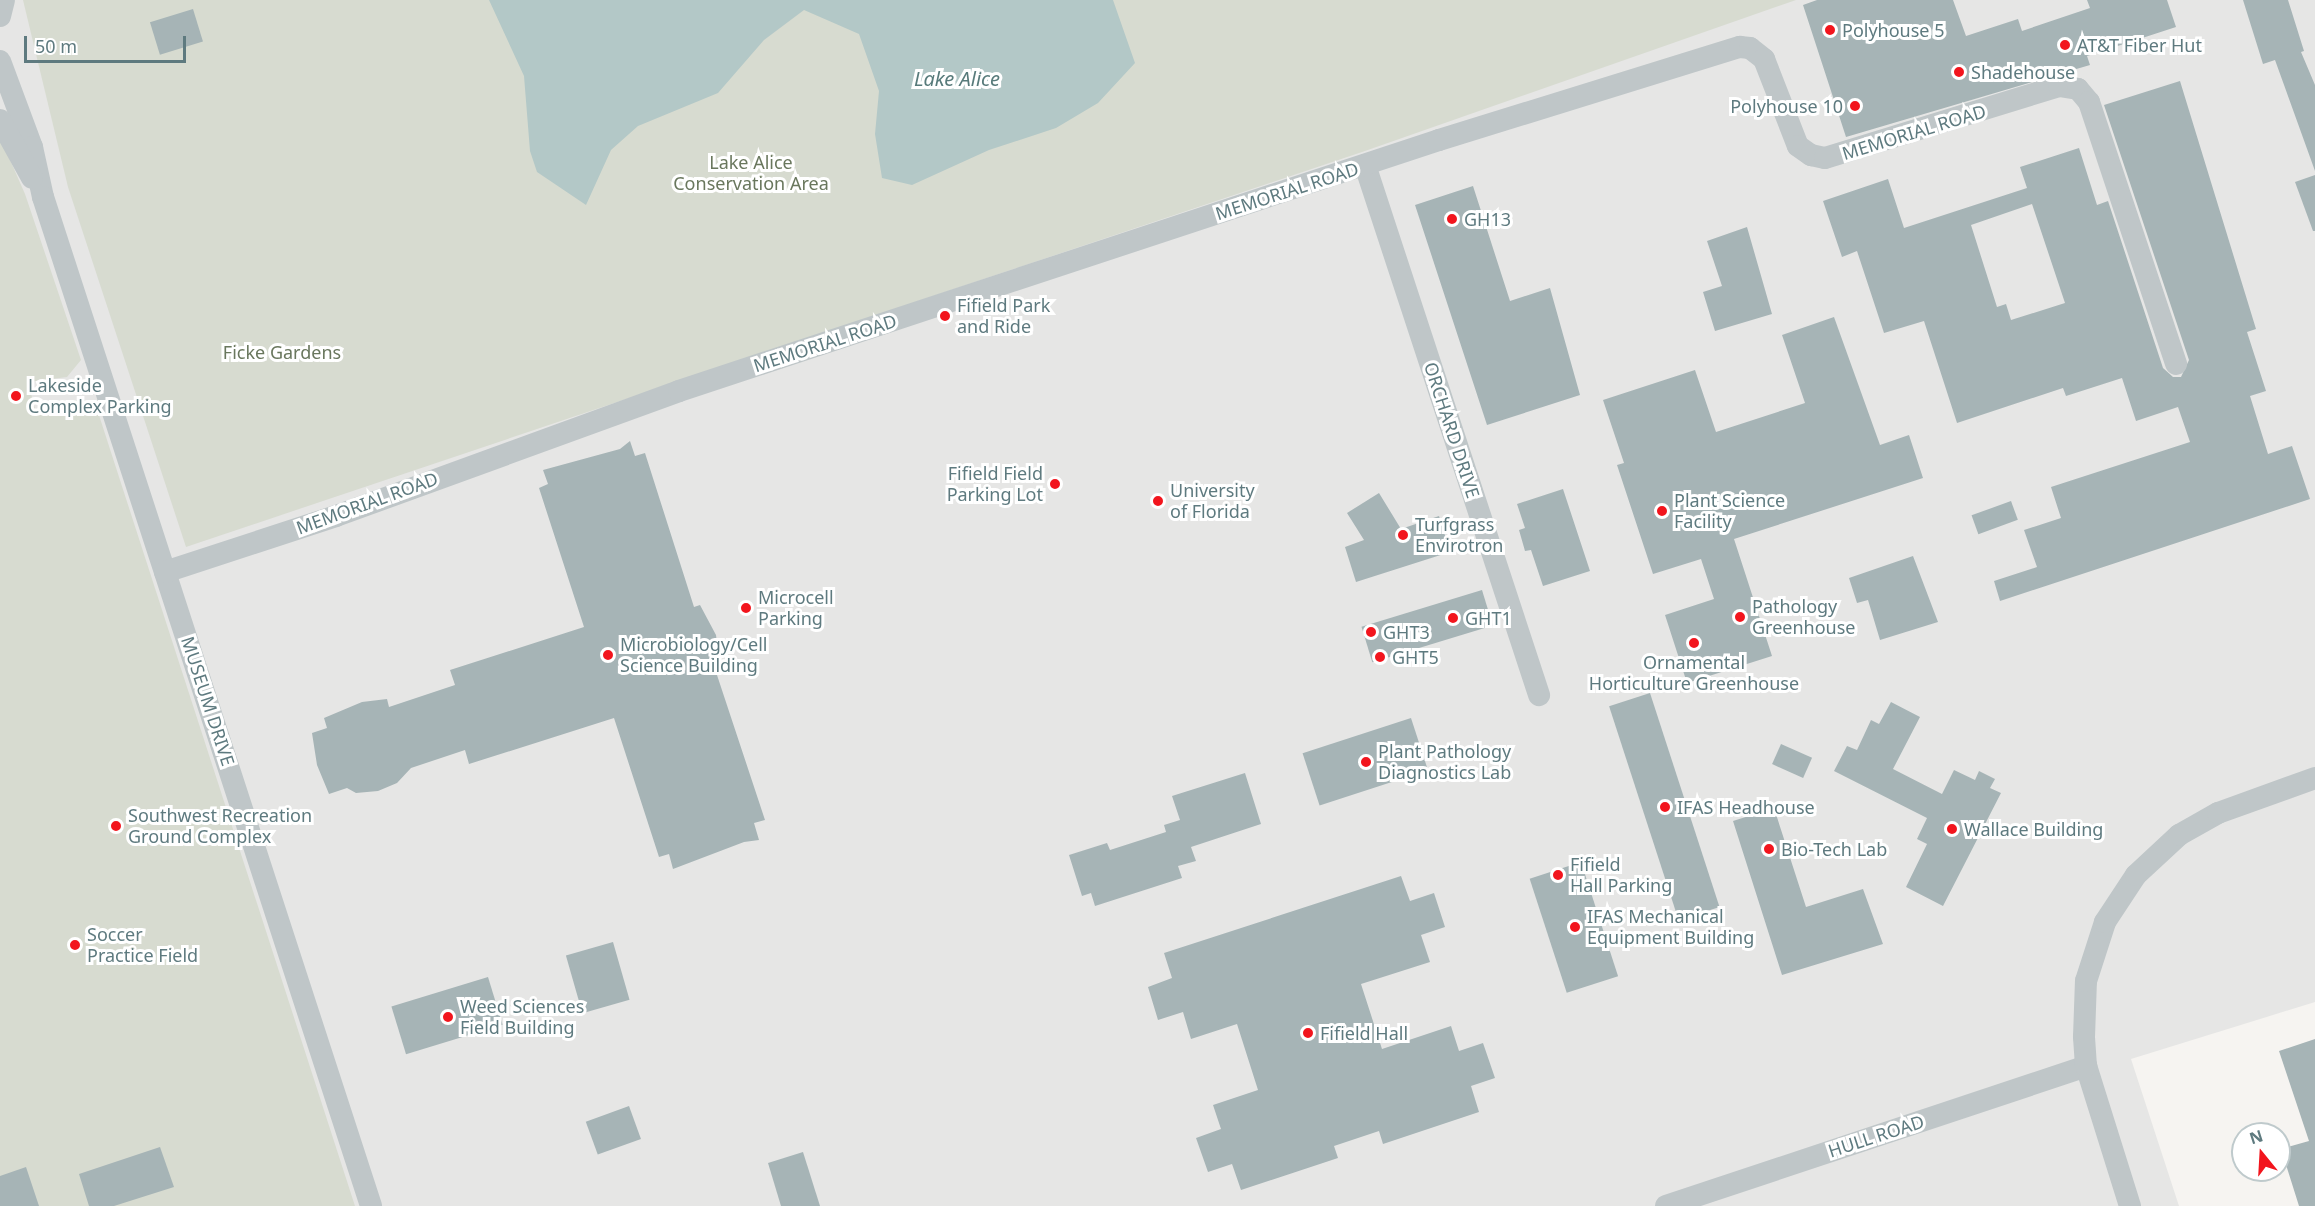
<!DOCTYPE html>
<html>
<head>
<meta charset="utf-8">
<style>
  body { margin:0 }
  #map { position:relative; width:2315px; height:1206px; overflow:hidden; background:#f6f4f1; font-family:"Noto Sans",sans-serif }
  div>[style] { position:absolute }
  .built>* { inset:0; background:#e6e6e5 }
  .green>* { inset:0; background:#d7dbd0 }
  .water>* { inset:0; background:#b3c8c7 }
  .building>* { inset:0; background:#a6b4b6; transform-origin:0 0 }
  .street>* { height:22px; margin:-11px; padding:0 11px; transform-origin:11px; border-radius:11px; background:#bfc6c8 }
  .dots>* { width:16px; height:16px; translate:-50% -50%; box-sizing:border-box; border:3px solid #fff; border-radius:50% }
  span { translate:-50% -50%; white-space:nowrap; text-align:center; line-height:1.15; -webkit-text-stroke:6px #fff; paint-order:stroke }
  .poi-label { font-size:18px; color:#5e7a7f }
  .left { translate:0 -50%; text-align:left }
  .right { translate:-100% -50%; text-align:right }
  .street-label { font-size:18px; color:#5e7a7f }
  .park-label { font-size:18px; color:#69775d }
  .water-label { font-size:20px; color:#587b7b; font-style:italic }
  .north { position:absolute; left:2231px; top:1122px; width:60px; height:60px; box-sizing:border-box; background:#fff; border:2px solid #bfcacc; border-radius:50%; rotate:342deg; font-size:16px; font-weight:700; line-height:24px; text-align:center; color:#5e7a7f }
  .north::after { content:''; display:block; margin:auto; width:21px; height:27px; background:#f2151d; clip-path:polygon(50% 0,100% 100%,50% 72%,0 100%) }
  .scale { position:absolute; left:24px; top:36px; width:162px; height:27px; box-sizing:border-box; border:3px solid #5e7a7f; border-top:0; padding-left:8px; font-size:18px; line-height:21px; white-space:nowrap; color:#5e7a7f; -webkit-text-stroke:4px #fff; paint-order:stroke }
</style>
</head>
<body>
<div id="map">
  <div class="built">
    <i style="clip-path:polygon(0 0,2315px 0,2315px 1002px,2131px 1059px,2179px 1206px,0 1206px)"></i>
  </div>
  <div class="green">
    <i style="clip-path:polygon(23px 0,1796px 0,1365px 151px,186px 547px,68px 187px)"></i>
    <i style="clip-path:polygon(0 137px,25px 194px,81px 360px,67px 377px,28px 382px,35px 409px,73px 400px,89px 402px,97px 409px,355px 1206px,0 1206px)"></i>
  </div>
  <div class="water">
    <i style="clip-path:polygon(489px 0,1113px 0,1135px 63px,1098px 103px,1056px 128px,989px 150px,912px 185px,882px 178px,875px 134px,879px 91px,859px 34px,804px 10px,764px 40px,718px 93px,638px 126px,611px 150px,586px 205px,537px 172px,530px 151px,524px 76px)"></i>
  </div>
  <div class="building">
    <i style="clip-path:polygon(1817px 0,1953px 0,1966px 36px,2018px 19px,2022px 31px,2090px 8px,2087px 0,2167px 0,2176px 27px,2087px 56px,2090px 65px,1846px 137px,1803px 5px)"></i>
    <i style="clip-path:polygon(2243px 0,2288px 0,2304px 51px,2301px 52px,2315px 85px,2315px 171px,2275px 60px,2263px 64px)"></i>
    <i style="left:193px;top:9px;width:34px;height:45px;rotate:73deg"></i>
    <i style="clip-path:polygon(evenodd,2180px 81px,2256px 329px,2247px 332px,2266px 391px,2250px 396px,2268px 454px,2292px 446px,2310px 499px,2000px 601px,1994px 581px,2037px 567px,2024px 530px,2061px 518px,2051px 487px,2190px 442px,2178px 407px,2136px 421px,2122px 378px,2066px 396px,2063px 388px,1957px 423px,1924px 321px,1884px 333px,1857px 251px,1842px 257px,1823px 201px,1888px 179px,1904px 228px,2027px 188px,2020px 167px,2079px 148px,2097px 205px,2108px 201px,2163px 368px,2173px 377px,2181px 377px,2189px 360px,2104px 105px,2180px 81px,2032px 204px,2065px 303px,2011px 320px,2006px 304px,1997px 307px,1971px 225px,2032px 204px)"></i>
    <i style="clip-path:polygon(2315px 175px,2315px 231px,2313px 231px,2295px 182px)"></i>
    <i style="clip-path:polygon(1473px 186px,1510px 301px,1550px 288px,1580px 395px,1487px 425px,1415px 205px)"></i>
    <i style="clip-path:polygon(1747px 227px,1772px 314px,1715px 331px,1703px 292px,1722px 286px,1707px 241px)"></i>
    <i style="clip-path:polygon(1834px 317px,1880px 445px,1909px 435px,1923px 478px,1734px 539px,1772px 656px,1687px 683px,1665px 615px,1714px 599px,1701px 559px,1653px 574px,1617px 465px,1624px 463px,1603px 400px,1695px 370px,1716px 432px,1802px 404px,1805px 403px,1782px 335px)"></i>
    <i style="clip-path:polygon(630px 441px,635px 456px,645px 453px,694px 607px,700px 605px,716px 635px,720px 667px,715px 669px,765px 820px,754px 823px,759px 840px,744px 842px,673px 869px,669px 854px,659px 857px,614px 718px,469px 764px,465px 750px,411px 768px,397px 783px,378px 791px,356px 793px,347px 788px,329px 794px,317px 765px,312px 733px,327px 728px,324px 718px,362px 702px,387px 699px,389px 707px,455px 685px,450px 670px,584px 627px,539px 488px,548px 484px,543px 470px,620px 449px)"></i>
    <i style="clip-path:polygon(1563px 489px,1590px 571px,1543px 586px,1531px 550px,1525px 551px,1519px 530px,1525px 528px,1517px 504px)"></i>
    <i style="clip-path:polygon(1379px 493px,1401px 529px,1439px 516px,1450px 552px,1356px 582px,1345px 547px,1364px 540px,1347px 513px)"></i>
    <i style="left:2011px;top:501px;width:20px;height:42px;rotate:70deg"></i>
    <i style="clip-path:polygon(1913px 556px,1938px 622px,1880px 640px,1868px 600px,1857px 603px,1849px 578px)"></i>
    <i style="left:1482px;top:590px;width:37px;height:126px;rotate:73deg"></i>
    <i style="left:1650px;top:693px;width:225px;height:43px;rotate:72deg"></i>
    <i style="clip-path:polygon(1891px 702px,1920px 717px,1893px 769px,1942px 794px,1954px 770px,1975px 780px,1979px 771px,1995px 779px,1990px 788px,2001px 793px,1943px 906px,1906px 887px,1927px 844px,1917px 839px,1927px 818px,1834px 771px,1847px 746px,1857px 750px,1871px 720px,1879px 724px)"></i>
    <i style="left:1411px;top:718px;width:55px;height:114px;rotate:72deg"></i>
    <i style="left:1781px;top:744px;width:34px;height:22px;rotate:24deg"></i>
    <i style="clip-path:polygon(1245px 773px,1261px 824px,1191px 847px,1196px 861px,1178px 866px,1182px 878px,1095px 906px,1091px 893px,1082px 896px,1069px 855px,1107px 843px,1110px 850px,1166px 832px,1164px 825px,1180px 820px,1172px 796px)"></i>
    <i style="clip-path:polygon(1774px 808px,1806px 907px,1863px 889px,1883px 944px,1782px 975px,1733px 821px)"></i>
    <i style="left:1581px;top:862px;width:120px;height:54px;rotate:72deg"></i>
    <i style="clip-path:polygon(1401px 876px,1410px 901px,1434px 893px,1445px 927px,1421px 935px,1430px 962px,1361px 984px,1382px 1049px,1451px 1026px,1459px 1051px,1483px 1043px,1495px 1078px,1471px 1086px,1479px 1112px,1383px 1144px,1379px 1131px,1334px 1146px,1338px 1158px,1241px 1190px,1232px 1164px,1208px 1172px,1196px 1138px,1221px 1129px,1213px 1105px,1258px 1090px,1237px 1024px,1191px 1039px,1183px 1012px,1158px 1020px,1148px 987px,1172px 978px,1164px 953px)"></i>
    <i style="left:613px;top:942px;width:60px;height:49px;rotate:74deg"></i>
    <i style="left:488px;top:977px;width:50px;height:101px;rotate:73deg"></i>
    <i style="clip-path:polygon(2315px 1039px,2315px 1206px,2299px 1206px,2281px 1149px,2309px 1141px,2279px 1051px)"></i>
    <i style="left:629px;top:1106px;width:35px;height:46px;rotate:70deg"></i>
    <i style="clip-path:polygon(160px 1147px,174px 1187px,114px 1206px,89px 1206px,79px 1174px)"></i>
    <i style="clip-path:polygon(803px 1152px,820px 1206px,781px 1206px,768px 1163px)"></i>
    <i style="clip-path:polygon(26px 1167px,39px 1206px,0 1206px,0 1176px)"></i>
  </div>
  <div class="street">
    <i style="left:0;top:16px;width:16px;rotate:-76deg"></i>
    <i style="left:0;top:61px;width:92px;rotate:69.6deg"></i>
    <i style="left:32px;top:147px;width:51px;rotate:77.6deg"></i>
    <i style="left:43px;top:197px;width:1061px;rotate:71.99deg"></i>
    <i style="left:0;top:120px;width:66px;rotate:61.1deg"></i>
    <i style="left:1365px;top:165px;width:558px;rotate:71.82deg"></i>
    <i style="left:165px;top:572px;width:180px;rotate:-18.1deg"></i>
    <i style="left:336px;top:516px;width:365px;rotate:-20deg"></i>
    <i style="left:679px;top:391px;width:800px;rotate:-18.28deg"></i>
    <i style="left:1439px;top:140px;width:315px;rotate:-17.2deg"></i>
    <i style="left:1740px;top:47px;width:10px;rotate:6deg"></i>
    <i style="left:1750px;top:48px;width:18px;rotate:38deg"></i>
    <i style="left:1764px;top:59px;width:93px;rotate:68.7deg"></i>
    <i style="left:1798px;top:146px;width:16px;rotate:35deg"></i>
    <i style="left:1811px;top:155px;width:14px;rotate:12deg"></i>
    <i style="left:1825px;top:158px;width:245px;rotate:-17.1deg"></i>
    <i style="left:2059px;top:86px;width:19px;rotate:9deg"></i>
    <i style="left:2078px;top:89px;width:17px;rotate:50deg"></i>
    <i style="left:2089px;top:102px;width:276px;rotate:71.6deg"></i>
    <i style="left:1666px;top:1206px;width:443px;rotate:-18.4deg"></i>
    <i style="left:2130px;top:1206px;width:147px;rotate:-107.4deg"></i>
    <i style="left:2086px;top:1066px;width:29px;rotate:-94deg"></i>
    <i style="left:2084px;top:1037px;width:56px;rotate:-88deg"></i>
    <i style="left:2086px;top:981px;width:62px;rotate:-72.1deg"></i>
    <i style="left:2105px;top:922px;width:56px;rotate:-56.6deg"></i>
    <i style="left:2136px;top:875px;width:59px;rotate:-42.9deg"></i>
    <i style="left:2179px;top:835px;width:45px;rotate:-29.4deg"></i>
    <i style="left:2218px;top:813px;width:103px;rotate:-19.8deg"></i>
  </div>
  <div class="dots">
    <i style="left:1830px;top:30px;background:#f2151d"></i>
    <i style="left:2065px;top:45px;background:#f2151d"></i>
    <i style="left:1959px;top:72px;background:#f2151d"></i>
    <i style="left:1855px;top:106px;background:#f2151d"></i>
    <i style="left:1452px;top:219px;background:#f2151d"></i>
    <i style="left:945px;top:316px;background:#f2151d"></i>
    <i style="left:16px;top:396px;background:#f2151d"></i>
    <i style="left:1055px;top:484px;background:#f2151d"></i>
    <i style="left:1158px;top:501px;background:#f2151d"></i>
    <i style="left:1662px;top:511px;background:#f2151d"></i>
    <i style="left:1403px;top:535px;background:#f2151d"></i>
    <i style="left:746px;top:608px;background:#f2151d"></i>
    <i style="left:1740px;top:617px;background:#f2151d"></i>
    <i style="left:1453px;top:618px;background:#f2151d"></i>
    <i style="left:1371px;top:632px;background:#f2151d"></i>
    <i style="left:1694px;top:643px;background:#f2151d"></i>
    <i style="left:608px;top:655px;background:#f2151d"></i>
    <i style="left:1380px;top:657px;background:#f2151d"></i>
    <i style="left:1366px;top:762px;background:#f2151d"></i>
    <i style="left:1665px;top:807px;background:#f2151d"></i>
    <i style="left:116px;top:826px;background:#f2151d"></i>
    <i style="left:1952px;top:829px;background:#f2151d"></i>
    <i style="left:1769px;top:849px;background:#f2151d"></i>
    <i style="left:1558px;top:875px;background:#f2151d"></i>
    <i style="left:1575px;top:927px;background:#f2151d"></i>
    <i style="left:75px;top:945px;background:#f2151d"></i>
    <i style="left:448px;top:1017px;background:#f2151d"></i>
    <i style="left:1308px;top:1033px;background:#f2151d"></i>
  </div>
  <div class="poi-label">
    <span class="left" style="left:1842px;top:30px">Polyhouse 5</span>
    <span class="left" style="left:2077px;top:45px">AT&amp;T Fiber Hut</span>
    <span class="left" style="left:1971px;top:72px">Shadehouse</span>
    <span class="right" style="left:1843px;top:106px">Polyhouse 10</span>
    <span class="left" style="left:1464px;top:219px">GH13</span>
    <span class="left" style="left:957px;top:316px">Fifield Park<br>and Ride</span>
    <span class="left" style="left:28px;top:396px">Lakeside<br>Complex Parking</span>
    <span class="right" style="left:1043px;top:484px">Fifield Field<br>Parking Lot</span>
    <span class="left" style="left:1170px;top:501px">University<br>of Florida</span>
    <span class="left" style="left:1674px;top:511px">Plant Science<br>Facility</span>
    <span class="left" style="left:1415px;top:535px">Turfgrass<br>Envirotron</span>
    <span class="left" style="left:758px;top:608px">Microcell<br>Parking</span>
    <span class="left" style="left:1752px;top:617px">Pathology<br>Greenhouse</span>
    <span class="left" style="left:1465px;top:618px">GHT1</span>
    <span class="left" style="left:1383px;top:632px">GHT3</span>
    <span class="left" style="left:620px;top:655px">Microbiology/Cell<br>Science Building</span>
    <span class="left" style="left:1392px;top:657px">GHT5</span>
    <span style="left:1694px;top:673px">Ornamental<br>Horticulture Greenhouse</span>
    <span class="left" style="left:1378px;top:762px">Plant Pathology<br>Diagnostics Lab</span>
    <span class="left" style="left:1677px;top:807px">IFAS Headhouse</span>
    <span class="left" style="left:128px;top:826px">Southwest Recreation<br>Ground Complex</span>
    <span class="left" style="left:1964px;top:829px">Wallace Building</span>
    <span class="left" style="left:1781px;top:849px">Bio-Tech Lab</span>
    <span class="left" style="left:1570px;top:875px">Fifield<br>Hall Parking</span>
    <span class="left" style="left:1587px;top:927px">IFAS Mechanical<br>Equipment Building</span>
    <span class="left" style="left:87px;top:945px">Soccer<br>Practice Field</span>
    <span class="left" style="left:460px;top:1017px">Weed Sciences<br>Field Building</span>
    <span class="left" style="left:1320px;top:1033px">Fifield Hall</span>
  </div>
  <div class="street-label">
    <span style="left:1914px;top:132px;rotate:-17deg">MEMORIAL ROAD</span>
    <span style="left:1287px;top:191px;rotate:-18deg">MEMORIAL ROAD</span>
    <span style="left:825px;top:343px;rotate:-18deg">MEMORIAL ROAD</span>
    <span style="left:1452px;top:430px;rotate:72deg">ORCHARD DRIVE</span>
    <span style="left:367px;top:503px;rotate:-20deg">MEMORIAL ROAD</span>
    <span style="left:208px;top:701px;rotate:72deg">MUSEUM DRIVE</span>
    <span style="left:1876px;top:1136px;rotate:-18deg">HULL ROAD</span>
  </div>
  <div class="park-label">
    <span style="left:751px;top:173px">Lake Alice<br>Conservation Area</span>
    <span style="left:282px;top:352px">Ficke Gardens</span>
  </div>
  <div class="water-label">
    <span style="left:957px;top:78px">Lake Alice</span>
  </div>
  <div class="north">N</div>
  <div class="scale">50 m</div>
</div>
</body>
</html>
